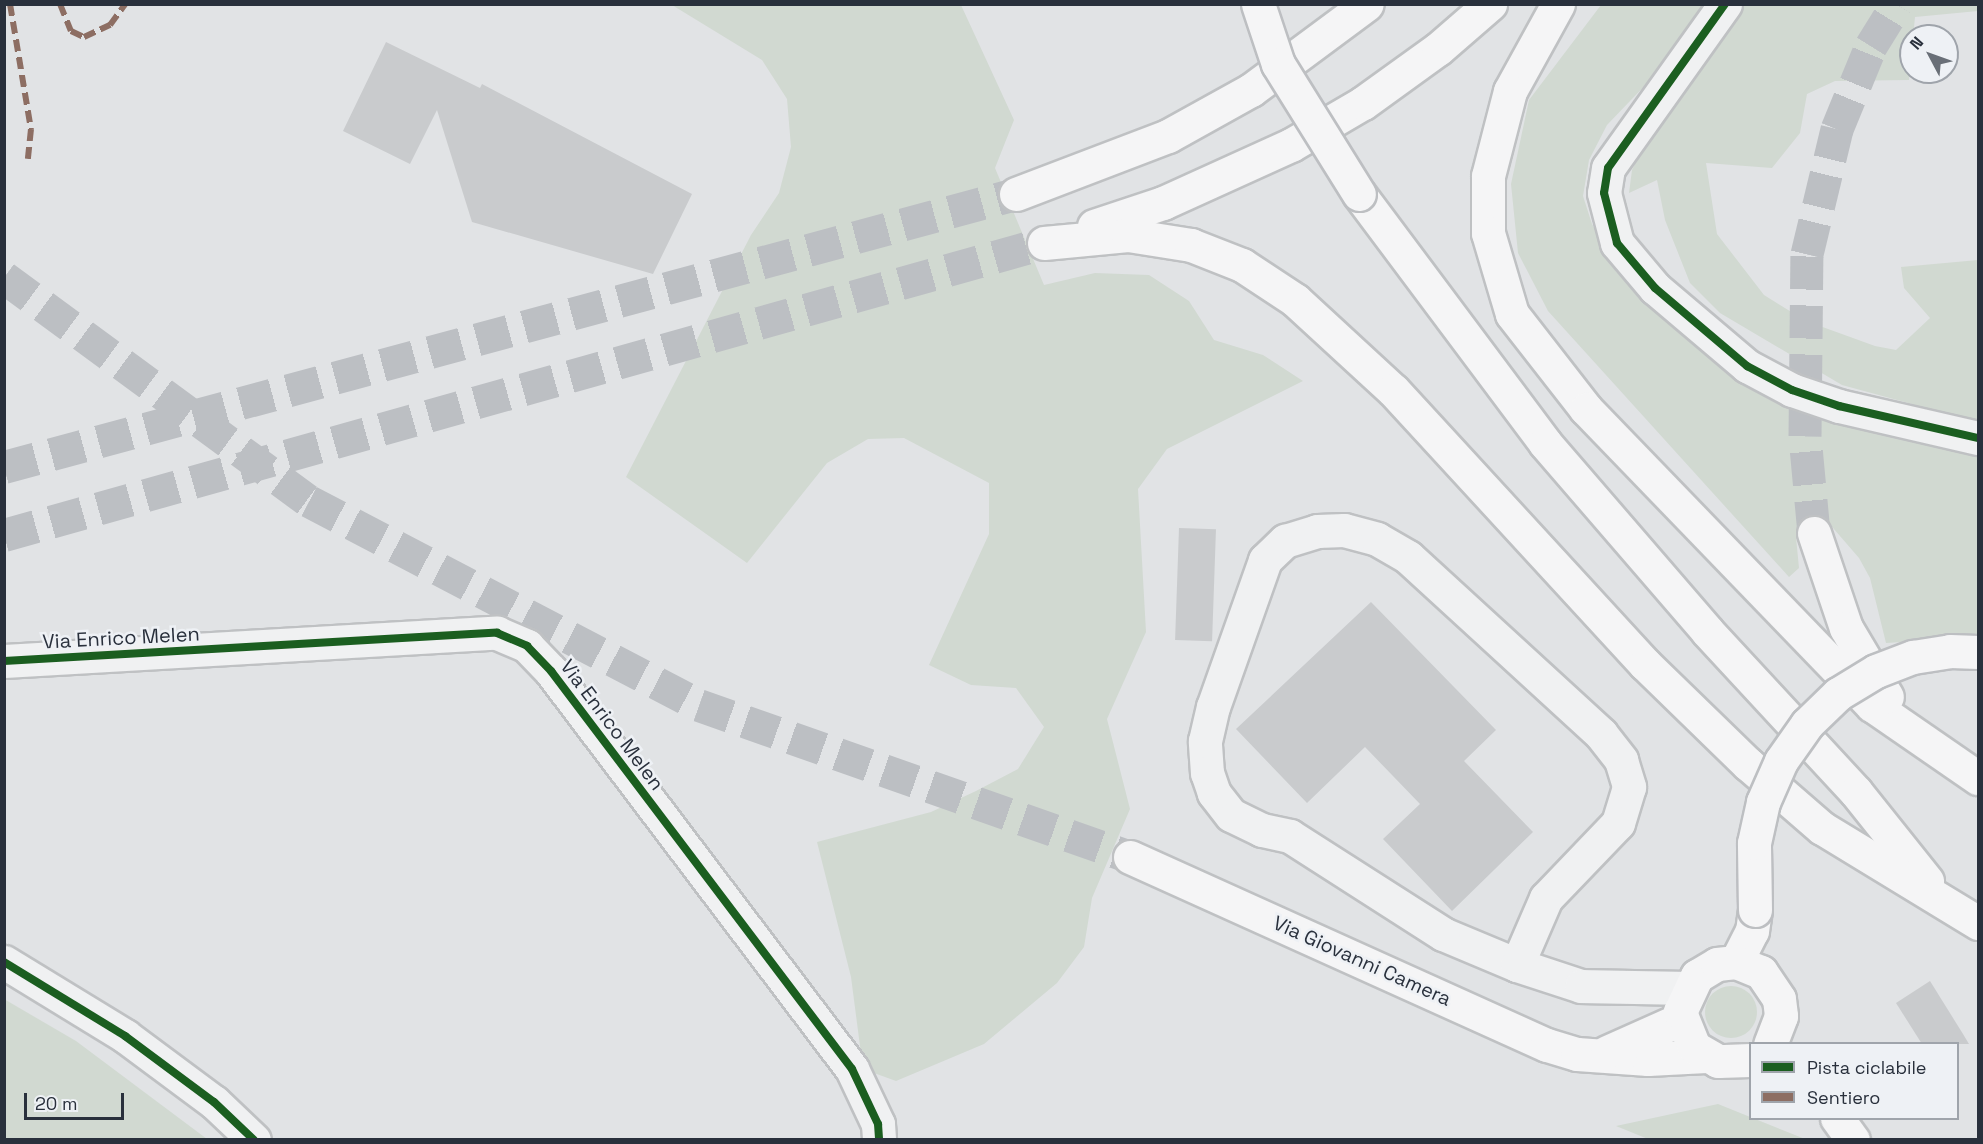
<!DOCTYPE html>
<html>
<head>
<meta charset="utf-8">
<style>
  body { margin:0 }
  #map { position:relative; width:1983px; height:1144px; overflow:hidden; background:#e1e3e5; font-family:"Space Grotesk",sans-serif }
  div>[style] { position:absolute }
  .green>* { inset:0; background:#d1d9d1 }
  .round { border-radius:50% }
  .building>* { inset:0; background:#c9cbcd; transform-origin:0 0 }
  .major-tunnel>* { height:33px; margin-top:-16.5px; transform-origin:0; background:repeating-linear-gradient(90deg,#bcbfc3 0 33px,transparent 0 49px) }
  .highway-tunnel>* { height:33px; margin-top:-16.5px; transform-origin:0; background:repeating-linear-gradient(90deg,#bcbfc3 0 33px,transparent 0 49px) }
  .roads { filter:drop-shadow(2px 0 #bfc1c3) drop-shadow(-2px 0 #bfc1c3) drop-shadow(0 2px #bfc1c3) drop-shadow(0 -2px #bfc1c3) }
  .minor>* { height:33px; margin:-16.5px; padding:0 16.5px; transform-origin:16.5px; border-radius:16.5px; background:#f0f1f2 }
  .major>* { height:33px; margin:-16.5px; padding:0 16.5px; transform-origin:16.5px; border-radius:16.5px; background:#f5f5f6 }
  .highway>* { height:33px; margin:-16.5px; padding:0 16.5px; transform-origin:16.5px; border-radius:16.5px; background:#f5f5f6 }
  .bridges { filter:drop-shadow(2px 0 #bdbfc2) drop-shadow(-2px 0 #bdbfc2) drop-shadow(0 2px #bdbfc2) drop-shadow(0 -2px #bdbfc2) }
  .major-bridge>* { height:33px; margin:-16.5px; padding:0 16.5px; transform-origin:16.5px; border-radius:16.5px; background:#f5f5f6 }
  .highway-bridge>* { height:33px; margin:-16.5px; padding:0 16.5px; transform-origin:16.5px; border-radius:16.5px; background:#f5f5f6 }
  .quiet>* { height:6px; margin-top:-3px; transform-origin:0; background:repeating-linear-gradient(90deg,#8d6e63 0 12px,transparent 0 18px) }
  .cycleway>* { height:8px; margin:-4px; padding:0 4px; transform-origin:4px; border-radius:4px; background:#1b5e20 }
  span { translate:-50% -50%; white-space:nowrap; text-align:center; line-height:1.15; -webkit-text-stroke:5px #eef1f5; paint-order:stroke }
  .street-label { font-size:20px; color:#29303c }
  .frame { position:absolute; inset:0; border:6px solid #29303c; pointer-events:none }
  .legend { position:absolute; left:1749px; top:1042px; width:210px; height:78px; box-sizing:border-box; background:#eef1f5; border:2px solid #9fa4ab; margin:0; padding:8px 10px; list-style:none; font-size:18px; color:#29303c }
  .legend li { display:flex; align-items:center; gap:12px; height:30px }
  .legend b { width:30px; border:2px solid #9fa4ab }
  .north { position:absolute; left:1899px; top:24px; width:60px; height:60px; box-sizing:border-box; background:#eef1f5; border:2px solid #9fa4ab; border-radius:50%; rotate:311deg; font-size:16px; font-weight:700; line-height:24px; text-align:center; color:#29303c }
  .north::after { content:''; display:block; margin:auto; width:21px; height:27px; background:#696f77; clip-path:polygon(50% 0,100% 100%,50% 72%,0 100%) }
  .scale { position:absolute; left:24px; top:1093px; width:100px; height:27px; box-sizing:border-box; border:3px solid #29303c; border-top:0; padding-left:8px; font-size:18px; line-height:21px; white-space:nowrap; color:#29303c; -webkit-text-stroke:4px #eef1f5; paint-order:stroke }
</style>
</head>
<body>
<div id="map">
  <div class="green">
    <i style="clip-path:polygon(672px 5px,961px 5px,1014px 120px,995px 168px,1044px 285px,1095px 273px,1149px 275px,1189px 301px,1214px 340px,1263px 355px,1303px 381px,1167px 449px,1138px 489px,1146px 632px,1107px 719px,1130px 809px,1092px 898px,1084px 947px,1057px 983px,984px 1044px,896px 1081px,863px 1069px,851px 977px,817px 842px,931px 812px,976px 791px,1018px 769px,1044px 727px,1016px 688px,971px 685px,929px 665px,989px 534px,989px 483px,904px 438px,868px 439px,827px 463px,747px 563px,626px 477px,751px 235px,779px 193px,791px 147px,787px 99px,762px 60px)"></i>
    <i style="clip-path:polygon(1601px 5px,1978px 5px,1978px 11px,1915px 17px,1909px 80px,1835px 81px,1807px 94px,1800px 133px,1772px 168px,1706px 163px,1717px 234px,1764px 295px,1806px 321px,1875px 346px,1896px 350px,1930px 318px,1904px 288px,1901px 267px,1978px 260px,1978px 422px,1842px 385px,1720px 313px,1690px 283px,1665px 220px,1657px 180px,1629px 193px,1632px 170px,1657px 120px,1678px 51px,1607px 125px,1589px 160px,1583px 196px,1592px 224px,1610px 255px,1658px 310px,1723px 368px,1768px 393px,1876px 432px,1978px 454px,1978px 637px,1886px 643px,1870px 578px,1859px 558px,1827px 521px,1804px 517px,1796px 537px,1799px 568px,1789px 577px,1548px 311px,1518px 253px,1511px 184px,1529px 100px)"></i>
    <i class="round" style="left:1705px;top:986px;width:52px;height:52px"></i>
    <i style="clip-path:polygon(4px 999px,76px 1041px,207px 1139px,5px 1139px)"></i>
    <i style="clip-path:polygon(1718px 1104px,1805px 1139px,1648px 1139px,1616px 1126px)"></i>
  </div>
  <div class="building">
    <i style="clip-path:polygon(386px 42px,480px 88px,482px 84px,692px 194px,653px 274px,472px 222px,437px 110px,410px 164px,343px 131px)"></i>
    <i style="left:1179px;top:528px;width:37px;height:112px;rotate:2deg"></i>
    <i style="clip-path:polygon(1371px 602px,1496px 730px,1464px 761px,1533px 832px,1452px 911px,1383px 839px,1420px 804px,1365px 747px,1307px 803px,1236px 729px)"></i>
    <i style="clip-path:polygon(1930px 981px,1963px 1034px,1969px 1044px,1922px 1044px,1896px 1003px)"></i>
  </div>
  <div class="major-tunnel">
    <i style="left:4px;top:277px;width:378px;rotate:36.3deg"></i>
    <i style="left:309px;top:501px;width:440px;rotate:27.6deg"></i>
    <i style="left:699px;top:705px;width:457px;rotate:19.4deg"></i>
  </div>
  <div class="highway-tunnel">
    <i style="left:4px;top:467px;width:1048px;rotate:-15.1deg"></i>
    <i style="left:1814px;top:533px;width:97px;rotate:-95.3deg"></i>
    <i style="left:1805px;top:436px;width:182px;rotate:-89.4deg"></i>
    <i style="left:1807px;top:254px;width:129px;rotate:-76.5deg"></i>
    <i style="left:1837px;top:129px;width:90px;rotate:-67.7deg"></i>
    <i style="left:1871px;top:46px;width:49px;rotate:-58.2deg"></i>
    <i style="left:4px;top:535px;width:1080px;rotate:-15.68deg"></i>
  </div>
  <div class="roads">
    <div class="minor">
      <i style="left:1725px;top:4px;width:201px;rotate:125.5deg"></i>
      <i style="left:1608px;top:168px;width:25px;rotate:99deg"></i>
      <i style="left:1604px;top:193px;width:52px;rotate:75.4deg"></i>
      <i style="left:1617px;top:243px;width:59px;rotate:49.8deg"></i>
      <i style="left:1655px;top:288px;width:121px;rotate:40.3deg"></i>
      <i style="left:1747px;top:366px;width:51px;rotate:28.1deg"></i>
      <i style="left:1792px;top:390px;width:50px;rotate:18.8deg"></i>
      <i style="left:1839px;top:406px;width:143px;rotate:13deg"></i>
      <i style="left:4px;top:661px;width:494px;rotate:-3.3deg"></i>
      <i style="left:497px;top:633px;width:33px;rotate:23deg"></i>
      <i style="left:527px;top:646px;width:35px;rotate:46deg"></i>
      <i style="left:551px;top:671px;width:499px;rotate:52.9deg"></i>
      <i style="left:852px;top:1069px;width:61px;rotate:64.7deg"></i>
      <i style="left:878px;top:1124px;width:16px;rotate:86deg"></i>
      <i style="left:4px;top:962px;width:142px;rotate:31.4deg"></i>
      <i style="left:125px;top:1036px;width:111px;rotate:36.6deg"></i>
      <i style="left:214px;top:1102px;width:55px;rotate:43.5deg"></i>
      <i style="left:1517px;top:965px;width:80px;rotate:-157.3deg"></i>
      <i style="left:1443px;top:934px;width:182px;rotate:-147.4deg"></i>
      <i style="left:1290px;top:836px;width:29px;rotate:-168deg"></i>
      <i style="left:1262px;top:830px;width:34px;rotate:-154deg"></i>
      <i style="left:1231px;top:815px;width:28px;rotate:-128deg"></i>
      <i style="left:1214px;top:793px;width:21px;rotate:-109deg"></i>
      <i style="left:1207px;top:773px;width:32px;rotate:-94deg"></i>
      <i style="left:1205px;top:741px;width:35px;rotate:-77deg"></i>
      <i style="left:1213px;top:707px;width:156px;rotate:-70.5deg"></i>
      <i style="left:1265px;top:560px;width:28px;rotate:-44deg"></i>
      <i style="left:1285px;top:541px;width:34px;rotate:-17deg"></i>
      <i style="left:1317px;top:531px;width:27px;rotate:-2deg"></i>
      <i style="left:1344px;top:530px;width:34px;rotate:15deg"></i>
      <i style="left:1377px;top:539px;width:36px;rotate:30deg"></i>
      <i style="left:1408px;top:557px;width:262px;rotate:42.5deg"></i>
      <i style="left:1601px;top:734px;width:33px;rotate:52deg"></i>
      <i style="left:1621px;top:760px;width:28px;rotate:73deg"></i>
      <i style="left:1629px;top:787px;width:38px;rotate:107deg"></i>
      <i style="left:1618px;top:823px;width:104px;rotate:133.8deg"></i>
      <i style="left:1546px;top:898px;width:73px;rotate:113.4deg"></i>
      <i style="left:1517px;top:965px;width:67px;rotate:18.2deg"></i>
      <i style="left:1581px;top:986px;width:106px;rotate:1.1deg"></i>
    </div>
    <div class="major">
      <i style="left:1130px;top:857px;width:457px;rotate:24.3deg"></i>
      <i style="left:1547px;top:1045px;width:31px;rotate:17deg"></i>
      <i style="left:1577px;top:1054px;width:71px;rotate:4deg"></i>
      <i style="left:1648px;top:1059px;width:58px;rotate:-3deg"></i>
      <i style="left:1736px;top:962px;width:35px;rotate:-63deg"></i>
      <i style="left:1752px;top:931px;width:21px;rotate:-82deg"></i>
      <i style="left:1607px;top:1052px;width:81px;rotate:-24deg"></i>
      <i style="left:1750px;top:1060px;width:32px;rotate:178deg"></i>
      <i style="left:1718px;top:1061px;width:28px;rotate:-150deg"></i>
      <i style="left:1694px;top:1047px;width:38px;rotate:-112deg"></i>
      <i style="left:1680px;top:1012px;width:40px;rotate:-65deg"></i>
      <i style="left:1697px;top:976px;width:23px;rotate:-31deg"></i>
      <i style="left:1717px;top:964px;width:19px;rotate:-6deg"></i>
      <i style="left:1736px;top:962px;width:27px;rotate:22deg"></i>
      <i style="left:1761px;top:972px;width:32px;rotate:56deg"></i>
      <i style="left:1779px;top:999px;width:17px;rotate:83deg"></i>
      <i style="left:1781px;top:1016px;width:30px;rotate:111deg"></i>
      <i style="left:1837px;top:1118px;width:27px;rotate:54deg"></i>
    </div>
    <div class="highway">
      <i style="left:1558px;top:4px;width:99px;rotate:118.9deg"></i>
      <i style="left:1510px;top:91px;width:88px;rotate:104.5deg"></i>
      <i style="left:1488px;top:176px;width:57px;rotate:90deg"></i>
      <i style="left:1488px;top:233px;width:84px;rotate:73.5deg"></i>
      <i style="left:1512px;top:314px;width:120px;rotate:52.1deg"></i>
      <i style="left:1586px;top:409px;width:412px;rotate:46deg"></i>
      <i style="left:1872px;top:705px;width:129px;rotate:34.6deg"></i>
      <i style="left:1016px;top:194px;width:163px;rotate:-20.9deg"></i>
      <i style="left:1168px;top:136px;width:95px;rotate:-29deg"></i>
      <i style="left:1251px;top:90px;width:144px;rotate:-36.6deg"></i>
      <i style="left:1359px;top:194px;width:311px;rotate:53.2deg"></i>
      <i style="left:1545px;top:443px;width:248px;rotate:49.2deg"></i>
      <i style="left:1707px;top:631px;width:219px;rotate:47.2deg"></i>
      <i style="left:1856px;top:792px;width:114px;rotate:51.4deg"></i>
      <i style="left:1094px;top:226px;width:73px;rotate:-18.4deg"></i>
      <i style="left:1163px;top:203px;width:141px;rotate:-24.4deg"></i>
      <i style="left:1291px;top:145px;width:83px;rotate:-30.3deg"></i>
      <i style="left:1363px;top:103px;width:92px;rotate:-35.8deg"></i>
      <i style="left:1438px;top:49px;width:69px;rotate:-40.9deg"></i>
      <i style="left:1044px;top:243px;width:84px;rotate:-5.4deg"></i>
      <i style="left:1128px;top:235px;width:64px;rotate:9deg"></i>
      <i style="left:1191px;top:245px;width:55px;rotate:21.4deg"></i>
      <i style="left:1242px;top:265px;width:64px;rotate:33.4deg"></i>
      <i style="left:1295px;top:300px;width:133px;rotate:42.6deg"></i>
      <i style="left:1393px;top:390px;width:372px;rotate:47.4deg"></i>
      <i style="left:1645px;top:664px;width:144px;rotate:44.2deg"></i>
      <i style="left:1748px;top:764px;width:98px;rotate:40.9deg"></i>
      <i style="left:1822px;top:828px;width:183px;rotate:31.3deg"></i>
      <i style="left:1814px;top:533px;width:100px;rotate:71.4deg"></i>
      <i style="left:1846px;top:628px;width:80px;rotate:59.3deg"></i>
    </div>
  </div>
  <div class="bridges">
    <div class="major-bridge">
      <i style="left:1755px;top:910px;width:67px;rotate:-90.9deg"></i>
      <i style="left:1754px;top:843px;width:42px;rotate:-77.6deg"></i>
      <i style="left:1763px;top:802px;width:45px;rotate:-66.3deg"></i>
      <i style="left:1781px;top:761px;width:45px;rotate:-54.9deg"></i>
      <i style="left:1807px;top:724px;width:43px;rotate:-44.1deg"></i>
      <i style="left:1838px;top:694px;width:44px;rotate:-31.2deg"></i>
      <i style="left:1876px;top:671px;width:40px;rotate:-21deg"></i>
      <i style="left:1913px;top:657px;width:37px;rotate:-9deg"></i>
      <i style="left:1950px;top:651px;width:28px;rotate:2deg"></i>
    </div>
    <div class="highway-bridge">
      <i style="left:1258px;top:4px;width:63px;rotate:71.6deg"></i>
      <i style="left:1278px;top:64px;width:153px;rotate:58.1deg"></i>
    </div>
  </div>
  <div class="quiet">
    <i style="left:10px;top:4px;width:127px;rotate:80.5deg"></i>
    <i style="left:31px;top:129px;width:30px;rotate:96deg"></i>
    <i style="left:60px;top:4px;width:29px;rotate:68deg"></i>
    <i style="left:71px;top:31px;width:14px;rotate:25deg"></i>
    <i style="left:84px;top:37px;width:29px;rotate:-25deg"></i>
    <i style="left:110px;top:25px;width:26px;rotate:-54deg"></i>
  </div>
  <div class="cycleway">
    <i style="left:1725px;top:4px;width:201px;rotate:125.5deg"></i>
    <i style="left:1608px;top:168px;width:25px;rotate:99deg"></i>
    <i style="left:1604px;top:193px;width:52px;rotate:75.4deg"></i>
    <i style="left:1617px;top:243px;width:59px;rotate:49.8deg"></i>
    <i style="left:1655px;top:288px;width:121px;rotate:40.3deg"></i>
    <i style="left:1747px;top:366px;width:51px;rotate:28.1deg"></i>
    <i style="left:1792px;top:390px;width:50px;rotate:18.8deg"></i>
    <i style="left:1839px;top:406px;width:143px;rotate:13deg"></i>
    <i style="left:4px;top:661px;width:494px;rotate:-3.3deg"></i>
    <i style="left:497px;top:633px;width:33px;rotate:23deg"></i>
    <i style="left:527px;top:646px;width:35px;rotate:46deg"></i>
    <i style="left:551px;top:671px;width:499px;rotate:52.9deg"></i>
    <i style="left:852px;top:1069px;width:61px;rotate:64.7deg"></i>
    <i style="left:878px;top:1124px;width:16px;rotate:86deg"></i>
    <i style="left:4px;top:962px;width:142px;rotate:31.4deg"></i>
    <i style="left:125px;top:1036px;width:111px;rotate:36.6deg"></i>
    <i style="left:214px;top:1102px;width:55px;rotate:43.5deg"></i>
  </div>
  <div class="street-label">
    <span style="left:121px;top:638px;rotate:-3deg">Via Enrico Melen</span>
    <span style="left:612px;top:725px;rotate:53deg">Via Enrico Melen</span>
    <span style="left:1362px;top:961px;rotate:24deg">Via Giovanni Camera</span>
  </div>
  <div class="frame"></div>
  <ul class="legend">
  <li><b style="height:8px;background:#1b5e20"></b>Pista ciclabile</li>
  <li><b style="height:8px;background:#8d6e63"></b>Sentiero</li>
  </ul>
  <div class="north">N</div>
  <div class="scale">20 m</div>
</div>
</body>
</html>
